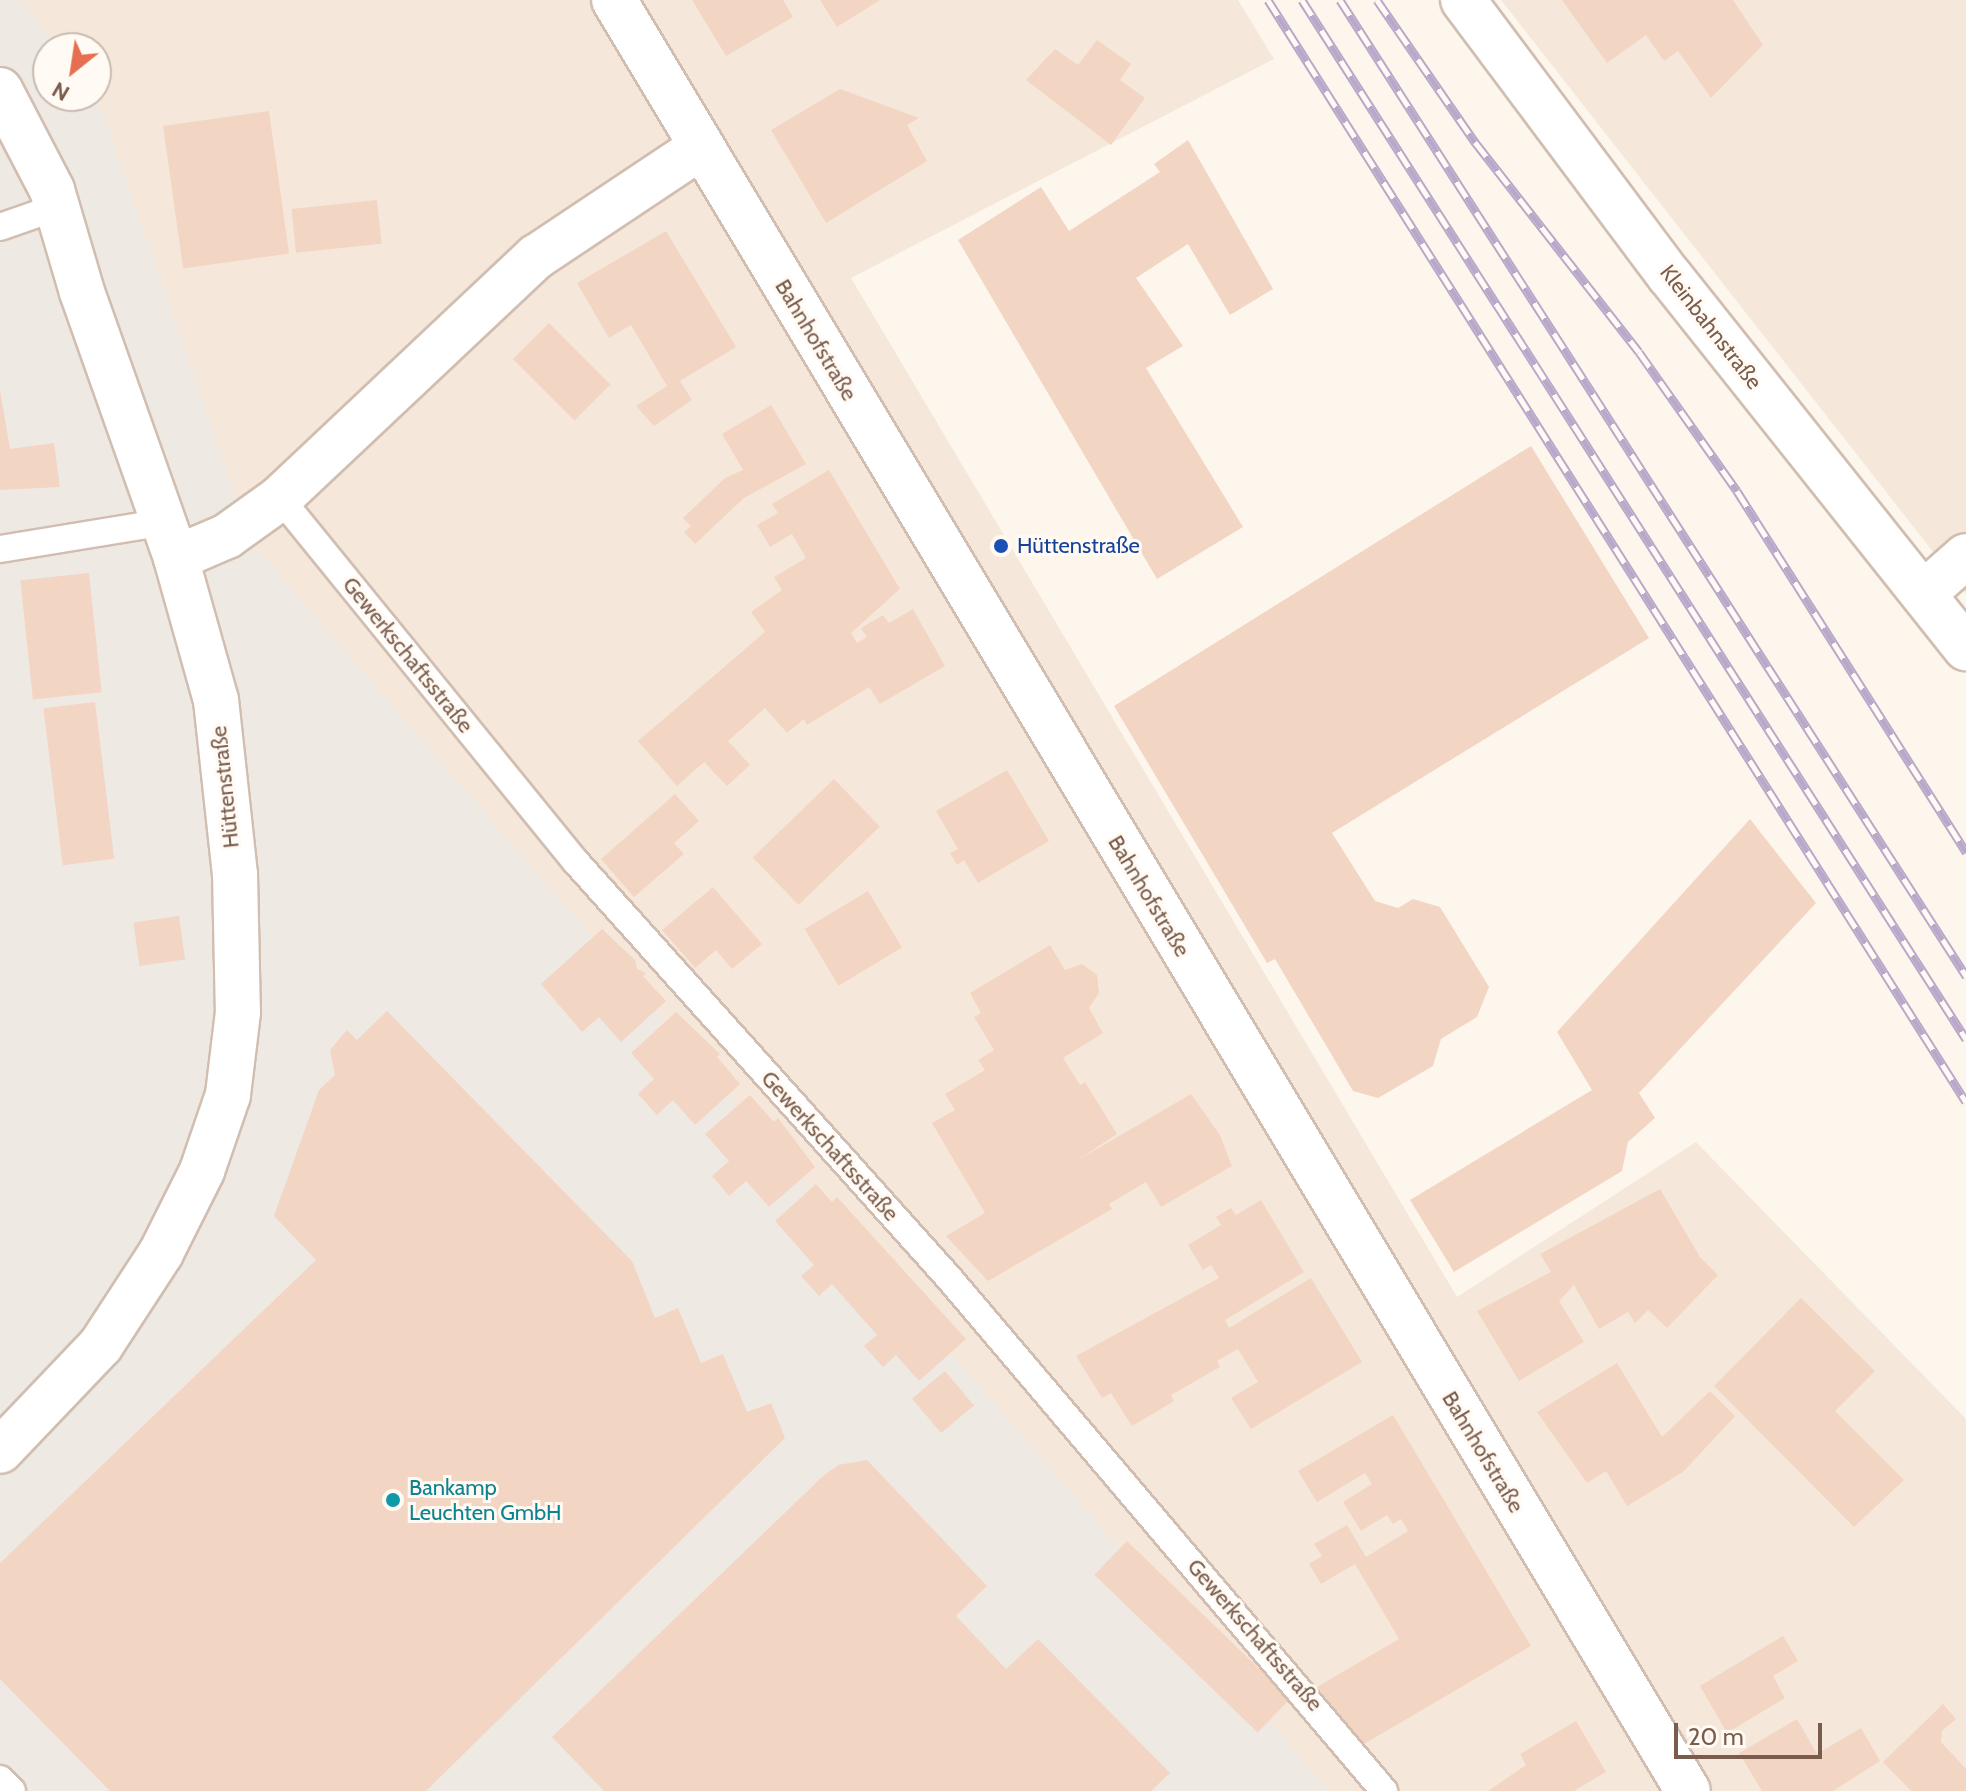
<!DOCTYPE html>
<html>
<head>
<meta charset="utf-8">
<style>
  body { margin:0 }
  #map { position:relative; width:1966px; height:1791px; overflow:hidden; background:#fdf6ec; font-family:Cabin,sans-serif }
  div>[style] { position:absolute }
  .residential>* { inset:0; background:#f5e8da }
  .industrial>* { inset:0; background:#efe9e4 }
  .building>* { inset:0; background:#f3d5c3; transform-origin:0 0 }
  .roads { filter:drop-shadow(2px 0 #d1beb0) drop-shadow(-2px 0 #d1beb0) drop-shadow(0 2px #d1beb0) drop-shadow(0 -2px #d1beb0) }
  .lane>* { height:26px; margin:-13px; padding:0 13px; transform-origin:13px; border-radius:13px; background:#fff }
  .street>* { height:44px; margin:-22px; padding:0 22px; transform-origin:22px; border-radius:22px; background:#fff }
  .secondary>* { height:44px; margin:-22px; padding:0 22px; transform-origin:22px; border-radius:22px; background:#fff }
  .rail>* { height:9px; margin-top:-4.5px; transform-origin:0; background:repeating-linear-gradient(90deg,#fffaf3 0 18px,#b9a8c9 0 36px); box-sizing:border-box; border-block:2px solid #b9a8c9 }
  .dots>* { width:22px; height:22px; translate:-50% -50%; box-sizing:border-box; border:4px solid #fffaf3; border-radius:50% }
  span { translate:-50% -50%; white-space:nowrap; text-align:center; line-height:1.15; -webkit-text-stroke:6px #fffaf3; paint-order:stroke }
  .street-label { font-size:22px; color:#7a5c4d }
  .transit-label { font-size:22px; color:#164399 }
  .left { translate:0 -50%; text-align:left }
  .culture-label { font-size:22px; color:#0d838f }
  .north { position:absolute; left:32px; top:32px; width:80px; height:80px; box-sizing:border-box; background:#fffaf3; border:2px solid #cabbb1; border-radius:50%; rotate:210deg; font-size:22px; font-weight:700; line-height:32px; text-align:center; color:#7a5c4d }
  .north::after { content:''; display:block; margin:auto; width:28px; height:36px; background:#e76f51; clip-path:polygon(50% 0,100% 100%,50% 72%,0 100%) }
  .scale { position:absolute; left:1674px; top:1723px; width:148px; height:36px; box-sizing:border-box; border:4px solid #7a5c4d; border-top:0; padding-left:10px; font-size:24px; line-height:28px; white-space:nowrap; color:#7a5c4d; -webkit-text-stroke:6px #fffaf3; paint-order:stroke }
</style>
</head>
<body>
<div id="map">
  <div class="residential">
    <i style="clip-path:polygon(20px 0,1238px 0,1274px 59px,851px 278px,1457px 1297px,1696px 1142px,1966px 1419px,1966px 1791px,1306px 1791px,252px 543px,94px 96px,96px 48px,57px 48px)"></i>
    <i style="clip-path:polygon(1501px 0,1966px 0,1966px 594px)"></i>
  </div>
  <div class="industrial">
    <i style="clip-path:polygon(0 0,20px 0,57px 48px,48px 48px,48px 96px,94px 96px,99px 102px,252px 543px,1329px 1791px,0 1791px)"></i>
  </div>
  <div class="building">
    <i style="clip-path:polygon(692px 0,783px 0,793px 17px,726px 56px)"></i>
    <i style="clip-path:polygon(820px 0,880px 0,837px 27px)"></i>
    <i style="clip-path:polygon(1562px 0,1733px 0,1763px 45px,1711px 98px,1678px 51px,1664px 61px,1646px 35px,1607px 63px)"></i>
    <i style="clip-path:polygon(1097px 40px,1131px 64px,1120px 80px,1145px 98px,1111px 145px,1026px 80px,1055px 49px,1078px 65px)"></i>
    <i style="clip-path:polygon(840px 89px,919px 118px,907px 125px,927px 161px,826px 223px,771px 130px)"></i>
    <i style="left:269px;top:111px;width:144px;height:107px;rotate:82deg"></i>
    <i style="clip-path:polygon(1188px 140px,1273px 289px,1230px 315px,1188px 244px,1136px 278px,1183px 346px,1146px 368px,1243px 527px,1157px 579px,958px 240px,1041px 187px,1069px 231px,1160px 172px,1154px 164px)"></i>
    <i style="left:377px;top:200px;width:44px;height:86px;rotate:84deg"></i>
    <i style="clip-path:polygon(666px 231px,736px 347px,680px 381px,692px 400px,654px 426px,636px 406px,667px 386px,631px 325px,609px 338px,577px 283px)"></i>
    <i style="left:549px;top:323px;width:87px;height:51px;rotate:45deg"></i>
    <i style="clip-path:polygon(0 390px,10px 449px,54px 443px,60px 487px,0 490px)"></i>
    <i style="clip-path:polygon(771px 405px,806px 464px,744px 498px,695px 544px,684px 532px,691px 526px,683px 518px,725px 478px,743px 470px,722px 434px)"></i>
    <i style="clip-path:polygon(1531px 446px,1649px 638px,1332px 833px,1375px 901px,1398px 908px,1413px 899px,1440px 907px,1489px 987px,1477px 1017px,1441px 1039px,1433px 1066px,1378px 1098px,1353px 1091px,1275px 959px,1267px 963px,1114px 706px)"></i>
    <i style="clip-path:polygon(829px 470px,900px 589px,851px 633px,857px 643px,867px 637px,861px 628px,883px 615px,889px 623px,913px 609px,945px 666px,880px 704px,869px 687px,807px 725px,804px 719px,787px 733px,765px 708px,728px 741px,750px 765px,727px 786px,704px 762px,677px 786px,638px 741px,765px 632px,751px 612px,782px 590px,774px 577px,806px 558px,792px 534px,770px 547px,757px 525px,778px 513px,772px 504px)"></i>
    <i style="left:89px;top:573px;width:120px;height:69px;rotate:84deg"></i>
    <i style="left:95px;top:702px;width:158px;height:52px;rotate:83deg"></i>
    <i style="clip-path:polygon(1007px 770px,1049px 841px,978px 883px,964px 860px,957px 865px,950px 853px,958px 849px,936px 811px)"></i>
    <i style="left:834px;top:779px;width:66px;height:113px;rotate:46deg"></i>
    <i style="clip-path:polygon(675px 794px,699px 821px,674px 843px,684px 854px,634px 897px,601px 859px)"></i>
    <i style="clip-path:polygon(1750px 819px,1816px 903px,1639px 1093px,1655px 1118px,1628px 1142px,1622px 1171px,1454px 1272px,1410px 1200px,1592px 1090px,1557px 1032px)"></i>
    <i style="clip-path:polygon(713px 887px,762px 944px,732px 969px,716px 950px,695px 968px,662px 930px)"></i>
    <i style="left:868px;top:891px;width:66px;height:74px;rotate:59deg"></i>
    <i style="left:179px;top:916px;width:44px;height:46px;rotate:82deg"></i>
    <i style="clip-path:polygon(602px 929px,635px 960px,637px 969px,646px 973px,643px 976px,666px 1001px,621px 1042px,599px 1017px,582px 1032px,541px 984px)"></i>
    <i style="clip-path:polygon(1050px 945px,1065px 970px,1082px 964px,1097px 975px,1099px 993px,1089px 1008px,1103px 1033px,1063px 1058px,1080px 1085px,1085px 1082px,1117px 1134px,1078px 1160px,1191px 1094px,1220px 1135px,1232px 1166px,1161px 1207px,1146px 1182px,1109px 1204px,1112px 1209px,988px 1281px,946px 1236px,985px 1213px,932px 1123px,955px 1110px,945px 1094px,985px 1070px,978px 1060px,994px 1050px,974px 1017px,981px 1013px,970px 993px)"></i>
    <i style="clip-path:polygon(387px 1011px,632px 1261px,655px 1318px,678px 1308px,701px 1363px,723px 1354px,747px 1412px,771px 1403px,785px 1438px,426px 1791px,110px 1791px,0 1679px,0 1563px,316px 1260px,274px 1216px,319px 1090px,335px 1075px,330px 1050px,347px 1030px,357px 1040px)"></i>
    <i style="clip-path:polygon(676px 1012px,720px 1054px,717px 1057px,740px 1084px,695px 1125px,673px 1100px,657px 1115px,638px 1094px,654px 1079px,631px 1053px)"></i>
    <i style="clip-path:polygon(750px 1095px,774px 1122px,778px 1118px,815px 1167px,769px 1207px,746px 1181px,729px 1196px,712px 1176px,729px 1161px,705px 1134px)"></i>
    <i style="clip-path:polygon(816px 1184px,832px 1202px,837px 1197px,966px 1339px,919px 1381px,896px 1355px,883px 1367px,864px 1346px,877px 1335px,832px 1284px,819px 1296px,801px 1276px,814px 1265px,775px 1221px)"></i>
    <i style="clip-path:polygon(1660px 1189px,1700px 1257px,1718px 1275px,1667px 1328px,1648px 1310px,1635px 1323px,1628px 1312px,1599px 1329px,1574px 1285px,1559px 1301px,1584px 1342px,1519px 1381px,1477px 1311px,1551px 1272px,1540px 1254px)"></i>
    <i style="clip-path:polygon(1261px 1200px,1304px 1272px,1225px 1320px,1229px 1328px,1311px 1278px,1362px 1362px,1251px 1429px,1231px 1398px,1258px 1382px,1238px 1349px,1217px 1361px,1220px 1367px,1171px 1395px,1174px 1401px,1132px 1426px,1111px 1393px,1102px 1398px,1076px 1356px,1219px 1278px,1211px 1265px,1203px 1270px,1188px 1245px,1221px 1225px,1216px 1217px,1231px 1208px,1236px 1215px)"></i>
    <i style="clip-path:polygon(1801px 1298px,1875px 1371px,1835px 1411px,1904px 1480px,1854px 1527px,1714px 1386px)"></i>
    <i style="clip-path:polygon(1617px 1363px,1662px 1437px,1710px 1391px,1735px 1416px,1683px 1472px,1627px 1506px,1606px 1471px,1587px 1483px,1537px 1412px)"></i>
    <i style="left:945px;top:1371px;width:45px;height:43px;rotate:50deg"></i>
    <i style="clip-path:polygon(1393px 1415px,1531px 1646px,1364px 1744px,1317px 1687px,1399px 1639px,1355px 1564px,1321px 1584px,1309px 1564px,1322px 1556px,1314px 1544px,1347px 1525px,1366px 1557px,1408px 1531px,1401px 1519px,1393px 1524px,1387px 1515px,1361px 1531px,1343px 1502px,1372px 1484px,1365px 1473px,1317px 1502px,1298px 1471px)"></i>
    <i style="clip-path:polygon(867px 1460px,987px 1586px,956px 1616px,1006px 1669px,1038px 1639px,1170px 1773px,1151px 1791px,604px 1791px,552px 1737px,822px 1477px,838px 1465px)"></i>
    <i style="left:1127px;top:1541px;width:227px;height:47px;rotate:44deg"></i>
    <i style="clip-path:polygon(1783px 1636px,1798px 1661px,1773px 1676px,1785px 1698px,1727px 1733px,1700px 1686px)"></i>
    <i style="clip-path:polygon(1943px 1704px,1956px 1719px,1942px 1731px,1941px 1742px,1966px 1769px,1966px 1791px,1911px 1791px,1883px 1762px)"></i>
    <i style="clip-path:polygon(1797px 1719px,1817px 1754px,1861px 1728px,1880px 1761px,1833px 1791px,1762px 1791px,1739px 1753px)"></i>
    <i style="clip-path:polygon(1576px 1721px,1606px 1772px,1574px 1791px,1488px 1791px,1526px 1765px,1520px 1754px)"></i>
  </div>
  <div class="roads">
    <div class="lane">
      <i style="left:0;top:227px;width:60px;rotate:-19.3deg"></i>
      <i style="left:280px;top:498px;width:469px;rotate:50.9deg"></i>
      <i style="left:576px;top:862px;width:559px;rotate:48.12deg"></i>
      <i style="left:949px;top:1278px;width:673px;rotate:49.7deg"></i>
      <i style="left:0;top:549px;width:166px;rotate:-9.3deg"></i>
      <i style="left:0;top:1779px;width:17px;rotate:45deg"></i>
    </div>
    <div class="street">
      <i style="left:1463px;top:0;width:344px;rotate:53.2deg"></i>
      <i style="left:1669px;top:275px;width:477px;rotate:51.5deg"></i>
      <i style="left:0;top:90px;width:113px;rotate:62.5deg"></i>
      <i style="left:52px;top:190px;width:106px;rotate:73.6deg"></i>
      <i style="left:82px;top:292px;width:282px;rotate:70.5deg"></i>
      <i style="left:176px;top:558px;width:148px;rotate:74.3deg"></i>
      <i style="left:216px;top:700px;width:175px;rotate:83.8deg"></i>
      <i style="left:235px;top:874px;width:138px;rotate:88.8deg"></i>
      <i style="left:238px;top:1012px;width:84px;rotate:96.9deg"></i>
      <i style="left:228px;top:1095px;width:80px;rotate:108.9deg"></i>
      <i style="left:202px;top:1171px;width:92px;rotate:116.6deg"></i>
      <i style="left:161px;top:1253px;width:110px;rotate:123.1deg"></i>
      <i style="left:101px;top:1345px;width:146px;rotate:133.6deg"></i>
      <i style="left:176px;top:558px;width:56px;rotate:-23.3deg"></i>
      <i style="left:227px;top:536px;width:65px;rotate:-35.6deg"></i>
      <i style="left:280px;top:498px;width:352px;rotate:-43.3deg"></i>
      <i style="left:536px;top:257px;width:198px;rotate:-33.7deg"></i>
      <i style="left:1923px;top:594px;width:57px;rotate:-41.5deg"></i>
    </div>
    <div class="secondary">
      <i style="left:614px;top:0;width:2088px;rotate:59.05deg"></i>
    </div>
  </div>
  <div class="rail">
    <i style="left:1268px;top:0;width:1304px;rotate:57.65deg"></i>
    <i style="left:1302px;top:0;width:1233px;rotate:57.42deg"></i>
    <i style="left:1340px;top:0;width:1160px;rotate:57.32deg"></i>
    <i style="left:1377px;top:0;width:173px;rotate:55.4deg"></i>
    <i style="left:1475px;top:142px;width:266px;rotate:52deg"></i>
    <i style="left:1639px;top:352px;width:170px;rotate:54.8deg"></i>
    <i style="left:1737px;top:491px;width:428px;rotate:57.6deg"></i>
  </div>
  <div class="dots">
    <i style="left:1001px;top:546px;background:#1a4fb4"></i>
    <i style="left:393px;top:1500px;background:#0f9aa8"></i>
  </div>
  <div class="street-label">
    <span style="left:1711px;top:327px;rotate:52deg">Kleinbahnstraße</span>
    <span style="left:816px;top:340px;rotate:59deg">Bahnhofstraße</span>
    <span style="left:408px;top:655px;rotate:51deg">Gewerkschaftsstraße</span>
    <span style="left:225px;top:787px;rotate:-96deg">Hüttenstraße</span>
    <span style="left:1149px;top:896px;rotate:59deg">Bahnhofstraße</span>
    <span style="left:830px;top:1146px;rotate:48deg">Gewerkschaftsstraße</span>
    <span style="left:1483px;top:1452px;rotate:59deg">Bahnhofstraße</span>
    <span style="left:1255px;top:1635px;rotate:49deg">Gewerkschaftsstraße</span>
  </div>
  <div class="transit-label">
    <span class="left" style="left:1017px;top:546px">Hüttenstraße</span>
  </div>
  <div class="culture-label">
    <span class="left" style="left:409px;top:1500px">Bankamp<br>Leuchten GmbH</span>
  </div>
  <div class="north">N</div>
  <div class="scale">20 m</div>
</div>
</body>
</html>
